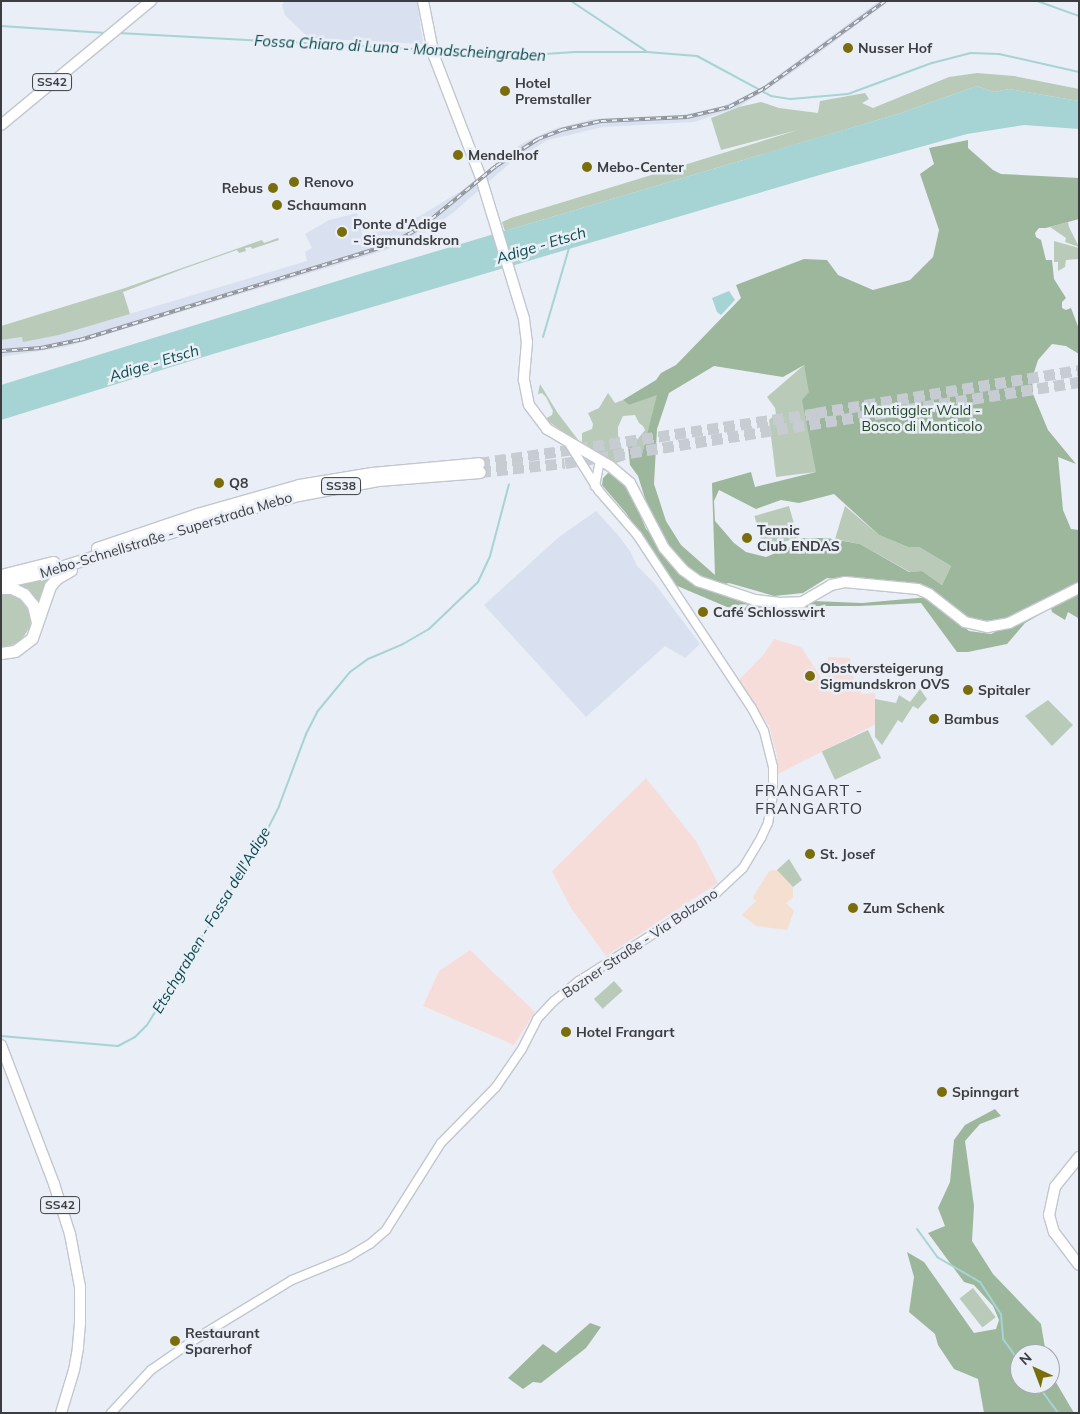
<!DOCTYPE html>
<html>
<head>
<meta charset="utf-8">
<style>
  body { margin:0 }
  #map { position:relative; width:1080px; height:1414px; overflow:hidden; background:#eaeef6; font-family:Mulish,sans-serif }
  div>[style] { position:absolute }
  .commercial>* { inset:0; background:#f7ddd9 }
  .built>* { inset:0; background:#d9e0ef }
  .education>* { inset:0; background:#f4dfd1 }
  .green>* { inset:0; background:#b9cab9; transform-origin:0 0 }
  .forest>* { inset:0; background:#9db79d }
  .water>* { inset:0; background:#a6d3d4 }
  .stream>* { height:2px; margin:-1px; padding:0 1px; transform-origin:1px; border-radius:1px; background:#a6d3d4 }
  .highway-tunnel>* { height:11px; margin-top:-5.5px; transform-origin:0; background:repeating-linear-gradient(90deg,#c7cbd2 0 11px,transparent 0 16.5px) }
  .roads { filter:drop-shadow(1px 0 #c2c6ce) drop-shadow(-1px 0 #c2c6ce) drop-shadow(0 1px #c2c6ce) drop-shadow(0 -1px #c2c6ce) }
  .minor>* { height:8px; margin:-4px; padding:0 4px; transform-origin:4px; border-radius:4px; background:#fff }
  .major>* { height:10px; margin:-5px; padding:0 5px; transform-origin:5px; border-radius:5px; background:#fff }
  .highway>* { height:11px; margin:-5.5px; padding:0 5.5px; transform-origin:5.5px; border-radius:5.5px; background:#fff }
  .rail>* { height:4px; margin-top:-2px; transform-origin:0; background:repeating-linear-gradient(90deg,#eaeef6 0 5.5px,#909399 0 11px); box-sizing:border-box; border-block:1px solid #909399 }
  .dots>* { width:14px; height:14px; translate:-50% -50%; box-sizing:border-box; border:2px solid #eaeef6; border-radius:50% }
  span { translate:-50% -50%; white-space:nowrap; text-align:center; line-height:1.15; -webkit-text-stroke:5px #eaeef6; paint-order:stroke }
  .shield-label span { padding:1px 4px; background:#eaeef6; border:1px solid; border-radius:4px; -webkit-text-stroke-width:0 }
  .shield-label { font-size:12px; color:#3b3d40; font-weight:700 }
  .poi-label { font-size:14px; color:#3b3d40; font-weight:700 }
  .left { translate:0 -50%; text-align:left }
  .right { translate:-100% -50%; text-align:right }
  .park-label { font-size:14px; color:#204722 }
  .street-label { font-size:14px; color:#3b3d40 }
  .water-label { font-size:15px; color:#054a4c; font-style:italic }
  .quarter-label { font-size:16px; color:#3b3d40; letter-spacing:1px }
  .frame { position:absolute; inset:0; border:2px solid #3b3d40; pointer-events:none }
  .north { position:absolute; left:1010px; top:1344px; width:50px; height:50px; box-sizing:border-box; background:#eaeef6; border:1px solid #a4a7ad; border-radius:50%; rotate:317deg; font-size:14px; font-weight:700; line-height:20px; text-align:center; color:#3b3d40 }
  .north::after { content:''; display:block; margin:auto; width:18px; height:22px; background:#796e0b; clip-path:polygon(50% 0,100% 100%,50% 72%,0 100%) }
</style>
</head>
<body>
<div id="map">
  <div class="commercial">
    <i style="clip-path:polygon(774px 639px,801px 647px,828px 688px,828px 657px,850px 658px,855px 686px,861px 686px,861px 694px,875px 693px,876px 724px,778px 774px,777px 756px,769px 726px,738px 681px,764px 654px)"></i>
    <i style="clip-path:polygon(646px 778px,696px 841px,718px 883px,606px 956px,571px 908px,552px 871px)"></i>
    <i style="clip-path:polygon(470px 950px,535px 1012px,514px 1045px,423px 1006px,439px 971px)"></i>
  </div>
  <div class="built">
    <i style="clip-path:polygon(285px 1px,417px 1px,423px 44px,309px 38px,285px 15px,282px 5px)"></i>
    <i style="clip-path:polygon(879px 1px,889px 1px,796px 70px,739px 107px,694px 122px,603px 127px,548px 140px,511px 162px,454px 212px,426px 232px,386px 250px,65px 347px,1px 357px,1px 340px,22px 337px,23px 341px,59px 335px,307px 261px,305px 252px,312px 248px,305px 234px,329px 220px,357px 213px,363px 236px,420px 216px,461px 191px,521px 144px,554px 129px,592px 119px,682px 115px,721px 107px,756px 91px,773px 79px)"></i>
    <i style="clip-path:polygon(596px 511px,617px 534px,630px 551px,637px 566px,655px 584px,700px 644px,685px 658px,665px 646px,586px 717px,484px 605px,559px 537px)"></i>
  </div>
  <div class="education">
    <i style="clip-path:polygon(777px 870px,793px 887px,793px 897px,786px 903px,794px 911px,787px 930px,756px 926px,742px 915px,756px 901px,753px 897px,769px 871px)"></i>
  </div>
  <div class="green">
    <i style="clip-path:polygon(977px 73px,1014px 76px,1079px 89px,1079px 101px,1009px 89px,994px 92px,977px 86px,901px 113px,505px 231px,502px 222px,511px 218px,798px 130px,721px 150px,711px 118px,739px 107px,761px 102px,779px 108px,818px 113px,820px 101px,865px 93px,869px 99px,862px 103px,873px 108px,949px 77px)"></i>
    <i style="clip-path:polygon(1068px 222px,1069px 227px,1079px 247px,1065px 242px,1066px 238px,1050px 227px)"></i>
    <i style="clip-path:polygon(278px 238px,279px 240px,252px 249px,251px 247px,245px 248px,246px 251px,239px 253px,237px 250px,183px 269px,123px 292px,130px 314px,59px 335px,23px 342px,22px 337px,1px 340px,1px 326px,122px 289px,262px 240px,264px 243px)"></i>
    <i style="clip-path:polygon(1054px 241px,1079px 248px,1079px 259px,1066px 260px,1065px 267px,1058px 271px,1058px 262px,1054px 262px)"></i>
    <i style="clip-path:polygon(804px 365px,816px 413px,816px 472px,776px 477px,769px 420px,776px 414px,775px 408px,767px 397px)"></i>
    <i style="clip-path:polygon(540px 384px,557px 412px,582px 445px,545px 419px,552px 415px,553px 411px,546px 397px,542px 393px,538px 394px)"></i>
    <i style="clip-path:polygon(608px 393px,615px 403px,623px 400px,629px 405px,658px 394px,642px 454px,637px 453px,632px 446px,645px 430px,643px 426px,639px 423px,635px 415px,623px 416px,618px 427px,618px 435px,625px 460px,616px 463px,582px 443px,582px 433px,592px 429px,593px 424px,588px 413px,599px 408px)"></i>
    <i style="left:789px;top:506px;width:33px;height:36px;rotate:74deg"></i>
    <i style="clip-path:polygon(845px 506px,879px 535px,908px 547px,919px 547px,951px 566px,942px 585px,922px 571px,910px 572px,860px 544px,835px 539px)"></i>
    <i style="clip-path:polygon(53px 574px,39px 605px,19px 586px,20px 583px)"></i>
    <i style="clip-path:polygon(1px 592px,9px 592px,18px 596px,26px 606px,31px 619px,30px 627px,22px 639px,15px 644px,1px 648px)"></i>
    <i style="clip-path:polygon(920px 689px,927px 699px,918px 709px,913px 706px,902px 723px,898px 720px,882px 745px,875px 737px,875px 699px,896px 703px,899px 695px,910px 702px)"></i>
    <i style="clip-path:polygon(1048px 700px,1073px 725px,1052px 746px,1025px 716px)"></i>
    <i style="left:868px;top:730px;width:31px;height:51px;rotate:65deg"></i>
    <i style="clip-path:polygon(789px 859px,802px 880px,793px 887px,777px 870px)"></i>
    <i style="left:614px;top:981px;width:13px;height:27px;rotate:48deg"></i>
    <i style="left:973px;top:1288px;width:37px;height:17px;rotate:52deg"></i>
  </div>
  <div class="forest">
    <i style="clip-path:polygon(evenodd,968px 140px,968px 148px,993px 170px,1001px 174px,1079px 178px,1079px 219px,1046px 228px,1039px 228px,1035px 233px,1036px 237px,1041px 240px,1046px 260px,1052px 260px,1054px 279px,1066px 298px,1062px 302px,1062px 308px,1066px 310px,1071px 308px,1079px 329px,1079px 354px,1066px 346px,1052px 344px,1038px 360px,1032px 379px,1033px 394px,1048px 430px,1076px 464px,1058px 457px,1063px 510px,1071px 529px,1079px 530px,1079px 583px,1008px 618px,988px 623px,965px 619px,923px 585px,827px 578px,803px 593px,774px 596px,729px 583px,721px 585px,699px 576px,673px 557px,648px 508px,638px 476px,630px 465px,628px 446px,632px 446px,637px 453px,642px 454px,657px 395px,629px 405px,623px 400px,656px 380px,661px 373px,676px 365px,741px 298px,736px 285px,804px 259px,827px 260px,838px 275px,873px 290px,910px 280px,933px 257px,939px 230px,920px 174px,934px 164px,929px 148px,968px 140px,804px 365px,809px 392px,802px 400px,816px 472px,755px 487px,751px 472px,712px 483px,715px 575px,681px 545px,666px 521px,654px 484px,657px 429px,669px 393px,714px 366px,783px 377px,804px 365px,968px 140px,719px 490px,756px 509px,781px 500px,799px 503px,834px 494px,879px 535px,908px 547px,919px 547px,951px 566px,942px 585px,922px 571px,909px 572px,860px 544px,827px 538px,802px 538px,795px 545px,766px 557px,746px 552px,734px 543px,715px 521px,714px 501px,719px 490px)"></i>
    <i style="clip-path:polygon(608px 473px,617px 476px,629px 487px,639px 504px,638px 510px,646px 529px,654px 537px,681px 574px,762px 605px,812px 601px,862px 603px,929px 597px,969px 631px,991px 634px,1079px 592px,1078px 618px,1068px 612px,1065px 620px,1052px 612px,1051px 608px,1025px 623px,1007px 644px,968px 652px,957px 652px,921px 603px,859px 606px,808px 606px,805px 620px,734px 610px,675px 585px,667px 578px,626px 513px,602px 485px,603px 478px)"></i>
    <i style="clip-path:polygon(995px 1109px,1001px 1116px,980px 1124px,965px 1141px,974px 1206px,972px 1241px,993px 1274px,1041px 1324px,1046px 1354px,1020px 1354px,1020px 1384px,1050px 1384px,1050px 1372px,1074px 1413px,984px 1413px,978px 1379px,954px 1369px,938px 1345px,935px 1334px,909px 1312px,914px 1277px,907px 1252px,924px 1262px,974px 1333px,996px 1329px,999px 1320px,993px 1306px,974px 1285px,964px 1282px,928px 1233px,945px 1226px,938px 1208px,950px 1182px,954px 1140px,965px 1125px)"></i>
    <i style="clip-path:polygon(590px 1323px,601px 1327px,586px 1348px,541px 1383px,533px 1382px,523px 1389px,508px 1378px,543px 1344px,556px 1353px)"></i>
  </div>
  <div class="water">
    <i style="clip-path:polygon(977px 86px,994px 92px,1009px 89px,1079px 101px,1079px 129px,1024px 125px,967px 134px,823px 174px,213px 354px,1px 420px,1px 385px,360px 274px,901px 113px)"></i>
    <i style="clip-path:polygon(729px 291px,735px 300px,721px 315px,717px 312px,712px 298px)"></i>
  </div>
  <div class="stream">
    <i style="left:571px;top:1px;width:90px;rotate:33.7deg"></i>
    <i style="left:1037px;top:1px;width:45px;rotate:19.7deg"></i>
    <i style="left:1px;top:26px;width:105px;rotate:3.8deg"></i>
    <i style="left:118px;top:33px;width:310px;rotate:3.1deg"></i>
    <i style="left:438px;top:50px;width:77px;rotate:4.5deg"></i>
    <i style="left:515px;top:56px;width:60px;rotate:-3.8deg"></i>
    <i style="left:575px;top:52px;width:72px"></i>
    <i style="left:647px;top:52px;width:50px;rotate:4.6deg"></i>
    <i style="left:697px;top:56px;width:84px;rotate:28.4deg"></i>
    <i style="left:771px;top:96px;width:20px;rotate:9deg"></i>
    <i style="left:791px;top:99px;width:57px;rotate:-5deg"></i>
    <i style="left:848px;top:94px;width:90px;rotate:-20.3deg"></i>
    <i style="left:932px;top:63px;width:40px;rotate:-14.4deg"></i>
    <i style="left:971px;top:53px;width:28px;rotate:2deg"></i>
    <i style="left:999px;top:54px;width:82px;rotate:12.7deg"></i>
    <i style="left:543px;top:337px;width:93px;rotate:-73.7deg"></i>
    <i style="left:1px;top:1036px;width:117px;rotate:4.9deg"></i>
    <i style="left:118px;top:1046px;width:19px;rotate:-28deg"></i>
    <i style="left:135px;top:1037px;width:17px;rotate:-45deg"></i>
    <i style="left:147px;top:1025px;width:218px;rotate:-58.1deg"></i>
    <i style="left:262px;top:840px;width:38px;rotate:-63deg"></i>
    <i style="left:279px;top:806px;width:77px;rotate:-69.4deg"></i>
    <i style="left:306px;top:734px;width:25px;rotate:-63deg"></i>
    <i style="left:317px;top:712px;width:52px;rotate:-50.5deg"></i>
    <i style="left:350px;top:672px;width:22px;rotate:-36deg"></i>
    <i style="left:368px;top:659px;width:38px;rotate:-23deg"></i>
    <i style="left:403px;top:644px;width:30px;rotate:-30deg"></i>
    <i style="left:429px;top:629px;width:68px;rotate:-43.8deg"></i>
    <i style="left:478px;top:582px;width:29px;rotate:-65deg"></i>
    <i style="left:490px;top:556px;width:74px;rotate:-75.2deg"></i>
    <i style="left:917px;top:1229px;width:34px;rotate:54deg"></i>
    <i style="left:937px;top:1257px;width:50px;rotate:30.2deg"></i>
    <i style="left:980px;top:1282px;width:38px;rotate:57deg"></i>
    <i style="left:1001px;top:1314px;width:25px;rotate:85deg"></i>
    <i style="left:1003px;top:1339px;width:29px;rotate:54deg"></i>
    <i style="left:1037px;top:1384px;width:36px;rotate:54deg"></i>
  </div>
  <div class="highway-tunnel">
    <i style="left:479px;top:463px;width:341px;rotate:-8.4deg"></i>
    <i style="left:816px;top:413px;width:266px;rotate:-9.3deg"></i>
    <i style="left:480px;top:472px;width:85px;rotate:-6deg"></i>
    <i style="left:565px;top:463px;width:520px;rotate:-8.96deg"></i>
  </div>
  <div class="roads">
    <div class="minor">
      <i style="left:595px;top:486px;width:26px;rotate:-79deg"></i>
      <i style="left:111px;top:1413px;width:59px;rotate:-47.1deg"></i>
      <i style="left:151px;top:1370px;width:56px;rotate:-34.8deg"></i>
      <i style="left:197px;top:1338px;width:111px;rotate:-31.4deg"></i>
      <i style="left:292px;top:1280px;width:61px;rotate:-22.3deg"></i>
      <i style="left:348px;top:1257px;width:26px;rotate:-31deg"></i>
      <i style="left:370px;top:1244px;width:21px;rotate:-41deg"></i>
      <i style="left:386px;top:1230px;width:103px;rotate:-57.7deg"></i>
      <i style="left:441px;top:1143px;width:78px;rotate:-45.5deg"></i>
      <i style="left:496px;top:1087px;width:46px;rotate:-55.6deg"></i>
      <i style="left:522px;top:1049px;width:34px;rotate:-63deg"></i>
      <i style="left:537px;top:1019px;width:25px;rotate:-47deg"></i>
      <i style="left:554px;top:1001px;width:32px;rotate:-39deg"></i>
      <i style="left:579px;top:981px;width:159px;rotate:-32.4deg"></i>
      <i style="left:713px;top:896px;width:41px;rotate:-43deg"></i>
      <i style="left:743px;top:868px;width:35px;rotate:-59deg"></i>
      <i style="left:761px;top:838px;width:17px;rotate:-65deg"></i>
      <i style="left:768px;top:823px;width:29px;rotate:-80deg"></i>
      <i style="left:773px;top:794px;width:27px;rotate:-90deg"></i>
      <i style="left:773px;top:767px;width:37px;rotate:-104deg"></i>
      <i style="left:764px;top:731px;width:27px;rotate:-118deg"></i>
      <i style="left:751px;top:707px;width:205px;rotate:-123.5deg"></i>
      <i style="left:638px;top:536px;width:60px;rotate:-130.9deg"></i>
      <i style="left:599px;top:491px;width:54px;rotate:-122.2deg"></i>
    </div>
    <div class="major">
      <i style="left:423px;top:1px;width:56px;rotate:78.7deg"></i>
      <i style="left:434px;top:56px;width:131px;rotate:68.9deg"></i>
      <i style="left:481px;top:178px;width:147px;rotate:73deg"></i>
      <i style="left:524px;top:319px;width:23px;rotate:83deg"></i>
      <i style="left:527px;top:342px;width:38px;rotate:95deg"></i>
      <i style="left:524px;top:380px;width:25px;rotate:79deg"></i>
      <i style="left:529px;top:405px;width:30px;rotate:53deg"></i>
      <i style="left:547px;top:429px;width:73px;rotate:30.4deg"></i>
      <i style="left:610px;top:466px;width:26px;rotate:40deg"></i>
      <i style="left:630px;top:483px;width:73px;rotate:62.4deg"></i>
      <i style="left:664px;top:548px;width:29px;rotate:49deg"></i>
      <i style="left:683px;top:570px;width:19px;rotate:36deg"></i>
      <i style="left:698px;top:581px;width:60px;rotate:18.4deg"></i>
      <i style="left:755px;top:600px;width:23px;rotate:7deg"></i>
      <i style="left:778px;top:603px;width:24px;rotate:-2deg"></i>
      <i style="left:802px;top:602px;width:34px;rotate:-30deg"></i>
      <i style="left:831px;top:585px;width:14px;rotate:-12deg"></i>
      <i style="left:845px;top:582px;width:73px;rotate:5.5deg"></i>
      <i style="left:918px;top:589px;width:12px;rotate:24deg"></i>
      <i style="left:929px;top:594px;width:46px;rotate:37.9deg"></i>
      <i style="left:965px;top:622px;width:23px;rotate:13deg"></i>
      <i style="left:987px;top:627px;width:22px;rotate:-10deg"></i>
      <i style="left:1009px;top:623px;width:78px;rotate:-26.6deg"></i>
      <i style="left:1px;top:125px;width:195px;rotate:-39.6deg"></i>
      <i style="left:1px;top:1045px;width:149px;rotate:69.1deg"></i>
      <i style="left:54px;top:1184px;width:52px;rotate:72.3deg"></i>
      <i style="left:70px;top:1234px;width:54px;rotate:79.3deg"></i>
      <i style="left:80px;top:1287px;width:36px;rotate:90deg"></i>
      <i style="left:80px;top:1323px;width:25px;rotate:95deg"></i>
      <i style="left:78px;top:1348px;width:22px;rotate:100deg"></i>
      <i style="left:74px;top:1370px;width:45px;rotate:106.8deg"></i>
      <i style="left:1079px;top:1157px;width:38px;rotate:129deg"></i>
      <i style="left:1055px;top:1187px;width:29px;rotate:102deg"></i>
      <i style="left:1049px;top:1215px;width:18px;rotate:74deg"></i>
      <i style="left:1054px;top:1232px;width:41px;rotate:52.9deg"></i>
    </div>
    <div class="highway">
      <i style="left:97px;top:548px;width:106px;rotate:-18.8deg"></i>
      <i style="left:197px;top:514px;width:106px;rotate:-15.9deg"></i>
      <i style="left:299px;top:485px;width:74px;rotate:-9.3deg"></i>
      <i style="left:372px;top:473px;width:107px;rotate:-5.3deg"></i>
      <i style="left:1px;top:575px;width:54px;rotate:-14deg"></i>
      <i style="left:1px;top:582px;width:38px;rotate:-12deg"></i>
      <i style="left:38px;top:574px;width:187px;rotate:-17.5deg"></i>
      <i style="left:216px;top:518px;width:85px;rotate:-15.7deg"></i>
      <i style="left:298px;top:495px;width:81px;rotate:-10.6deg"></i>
      <i style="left:378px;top:480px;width:102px;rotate:-4.5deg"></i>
      <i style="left:1px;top:588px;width:11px"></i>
      <i style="left:12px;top:588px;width:13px;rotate:27deg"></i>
      <i style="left:24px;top:594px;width:14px;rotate:51deg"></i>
      <i style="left:33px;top:605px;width:17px;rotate:77deg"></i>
      <i style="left:1px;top:653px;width:14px;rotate:-8deg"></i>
      <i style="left:15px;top:651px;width:21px;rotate:-37deg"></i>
      <i style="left:32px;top:638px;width:55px;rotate:-70.9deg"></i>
      <i style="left:50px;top:586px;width:11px;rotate:-49deg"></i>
      <i style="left:57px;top:578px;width:16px;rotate:-30deg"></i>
    </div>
  </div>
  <div class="rail">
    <i style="left:1px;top:351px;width:40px;rotate:-4.3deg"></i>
    <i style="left:41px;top:348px;width:40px;rotate:-12deg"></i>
    <i style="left:80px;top:340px;width:323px;rotate:-17.1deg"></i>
    <i style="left:389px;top:245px;width:39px;rotate:-29deg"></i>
    <i style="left:423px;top:226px;width:94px;rotate:-39.4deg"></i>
    <i style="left:496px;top:166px;width:50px;rotate:-32.7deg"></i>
    <i style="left:538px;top:139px;width:25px;rotate:-21deg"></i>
    <i style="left:561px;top:130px;width:41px;rotate:-12.7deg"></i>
    <i style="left:601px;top:121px;width:86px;rotate:-2.7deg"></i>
    <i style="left:687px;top:117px;width:43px;rotate:-13.4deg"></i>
    <i style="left:729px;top:107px;width:41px;rotate:-27.8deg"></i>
    <i style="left:765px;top:88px;width:148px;rotate:-35.9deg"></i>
  </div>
  <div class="dots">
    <i style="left:848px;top:48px;background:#796e0b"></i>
    <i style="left:505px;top:91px;background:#796e0b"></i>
    <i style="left:458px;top:155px;background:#796e0b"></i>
    <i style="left:587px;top:167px;background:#796e0b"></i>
    <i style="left:294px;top:182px;background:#796e0b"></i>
    <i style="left:273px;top:188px;background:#796e0b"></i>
    <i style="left:277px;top:205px;background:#796e0b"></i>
    <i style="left:342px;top:232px;background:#796e0b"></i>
    <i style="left:219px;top:483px;background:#796e0b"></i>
    <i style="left:747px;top:538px;background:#796e0b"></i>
    <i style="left:703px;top:612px;background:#796e0b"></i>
    <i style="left:810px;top:676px;background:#796e0b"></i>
    <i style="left:968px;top:690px;background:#796e0b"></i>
    <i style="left:934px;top:719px;background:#796e0b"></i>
    <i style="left:810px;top:854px;background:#796e0b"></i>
    <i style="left:853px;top:908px;background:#796e0b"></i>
    <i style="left:566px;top:1032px;background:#796e0b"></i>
    <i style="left:942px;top:1092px;background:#796e0b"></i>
    <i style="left:175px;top:1341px;background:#796e0b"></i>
  </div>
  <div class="shield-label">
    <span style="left:52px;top:82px">SS42</span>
    <span style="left:341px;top:486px">SS38</span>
    <span style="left:60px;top:1205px">SS42</span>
  </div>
  <div class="poi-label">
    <span class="left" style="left:858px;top:48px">Nusser Hof</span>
    <span class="left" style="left:515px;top:91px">Hotel<br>Premstaller</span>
    <span class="left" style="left:468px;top:155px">Mendelhof</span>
    <span class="left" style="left:597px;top:167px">Mebo-Center</span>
    <span class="left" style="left:304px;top:182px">Renovo</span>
    <span class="right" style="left:263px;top:188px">Rebus</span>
    <span class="left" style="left:287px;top:205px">Schaumann</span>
    <span class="left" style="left:353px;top:232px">Ponte d'Adige<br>- Sigmundskron</span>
    <span class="left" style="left:229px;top:483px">Q8</span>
    <span class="left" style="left:757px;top:538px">Tennic<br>Club ENDAS</span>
    <span class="left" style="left:713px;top:612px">Café Schlosswirt</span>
    <span class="left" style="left:820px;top:676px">Obstversteigerung<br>Sigmundskron OVS</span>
    <span class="left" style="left:978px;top:690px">Spitaler</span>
    <span class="left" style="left:944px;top:719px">Bambus</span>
    <span class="left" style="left:820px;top:854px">St. Josef</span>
    <span class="left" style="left:863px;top:908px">Zum Schenk</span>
    <span class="left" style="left:576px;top:1032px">Hotel Frangart</span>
    <span class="left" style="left:952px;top:1092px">Spinngart</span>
    <span class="left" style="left:185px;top:1341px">Restaurant<br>Sparerhof</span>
  </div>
  <div class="park-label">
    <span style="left:922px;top:418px">Montiggler Wald -<br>Bosco di Monticolo</span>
  </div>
  <div class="street-label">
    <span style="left:166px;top:535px;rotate:-17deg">Mebo-Schnellstraße - Superstrada Mebo</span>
    <span style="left:640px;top:943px;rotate:-34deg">Bozner Straße - Via Bolzano</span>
  </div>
  <div class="water-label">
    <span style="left:400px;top:48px;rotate:3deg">Fossa Chiaro di Luna - Mondscheingraben</span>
    <span style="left:541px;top:245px;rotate:-17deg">Adige - Etsch</span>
    <span style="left:154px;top:363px;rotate:-17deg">Adige - Etsch</span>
    <span style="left:211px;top:920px;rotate:-59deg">Etschgraben - Fossa dell'Adige</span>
  </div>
  <div class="quarter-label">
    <span style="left:809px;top:799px">FRANGART -<br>FRANGARTO</span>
  </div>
  <div class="frame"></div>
  <div class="north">N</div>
</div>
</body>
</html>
